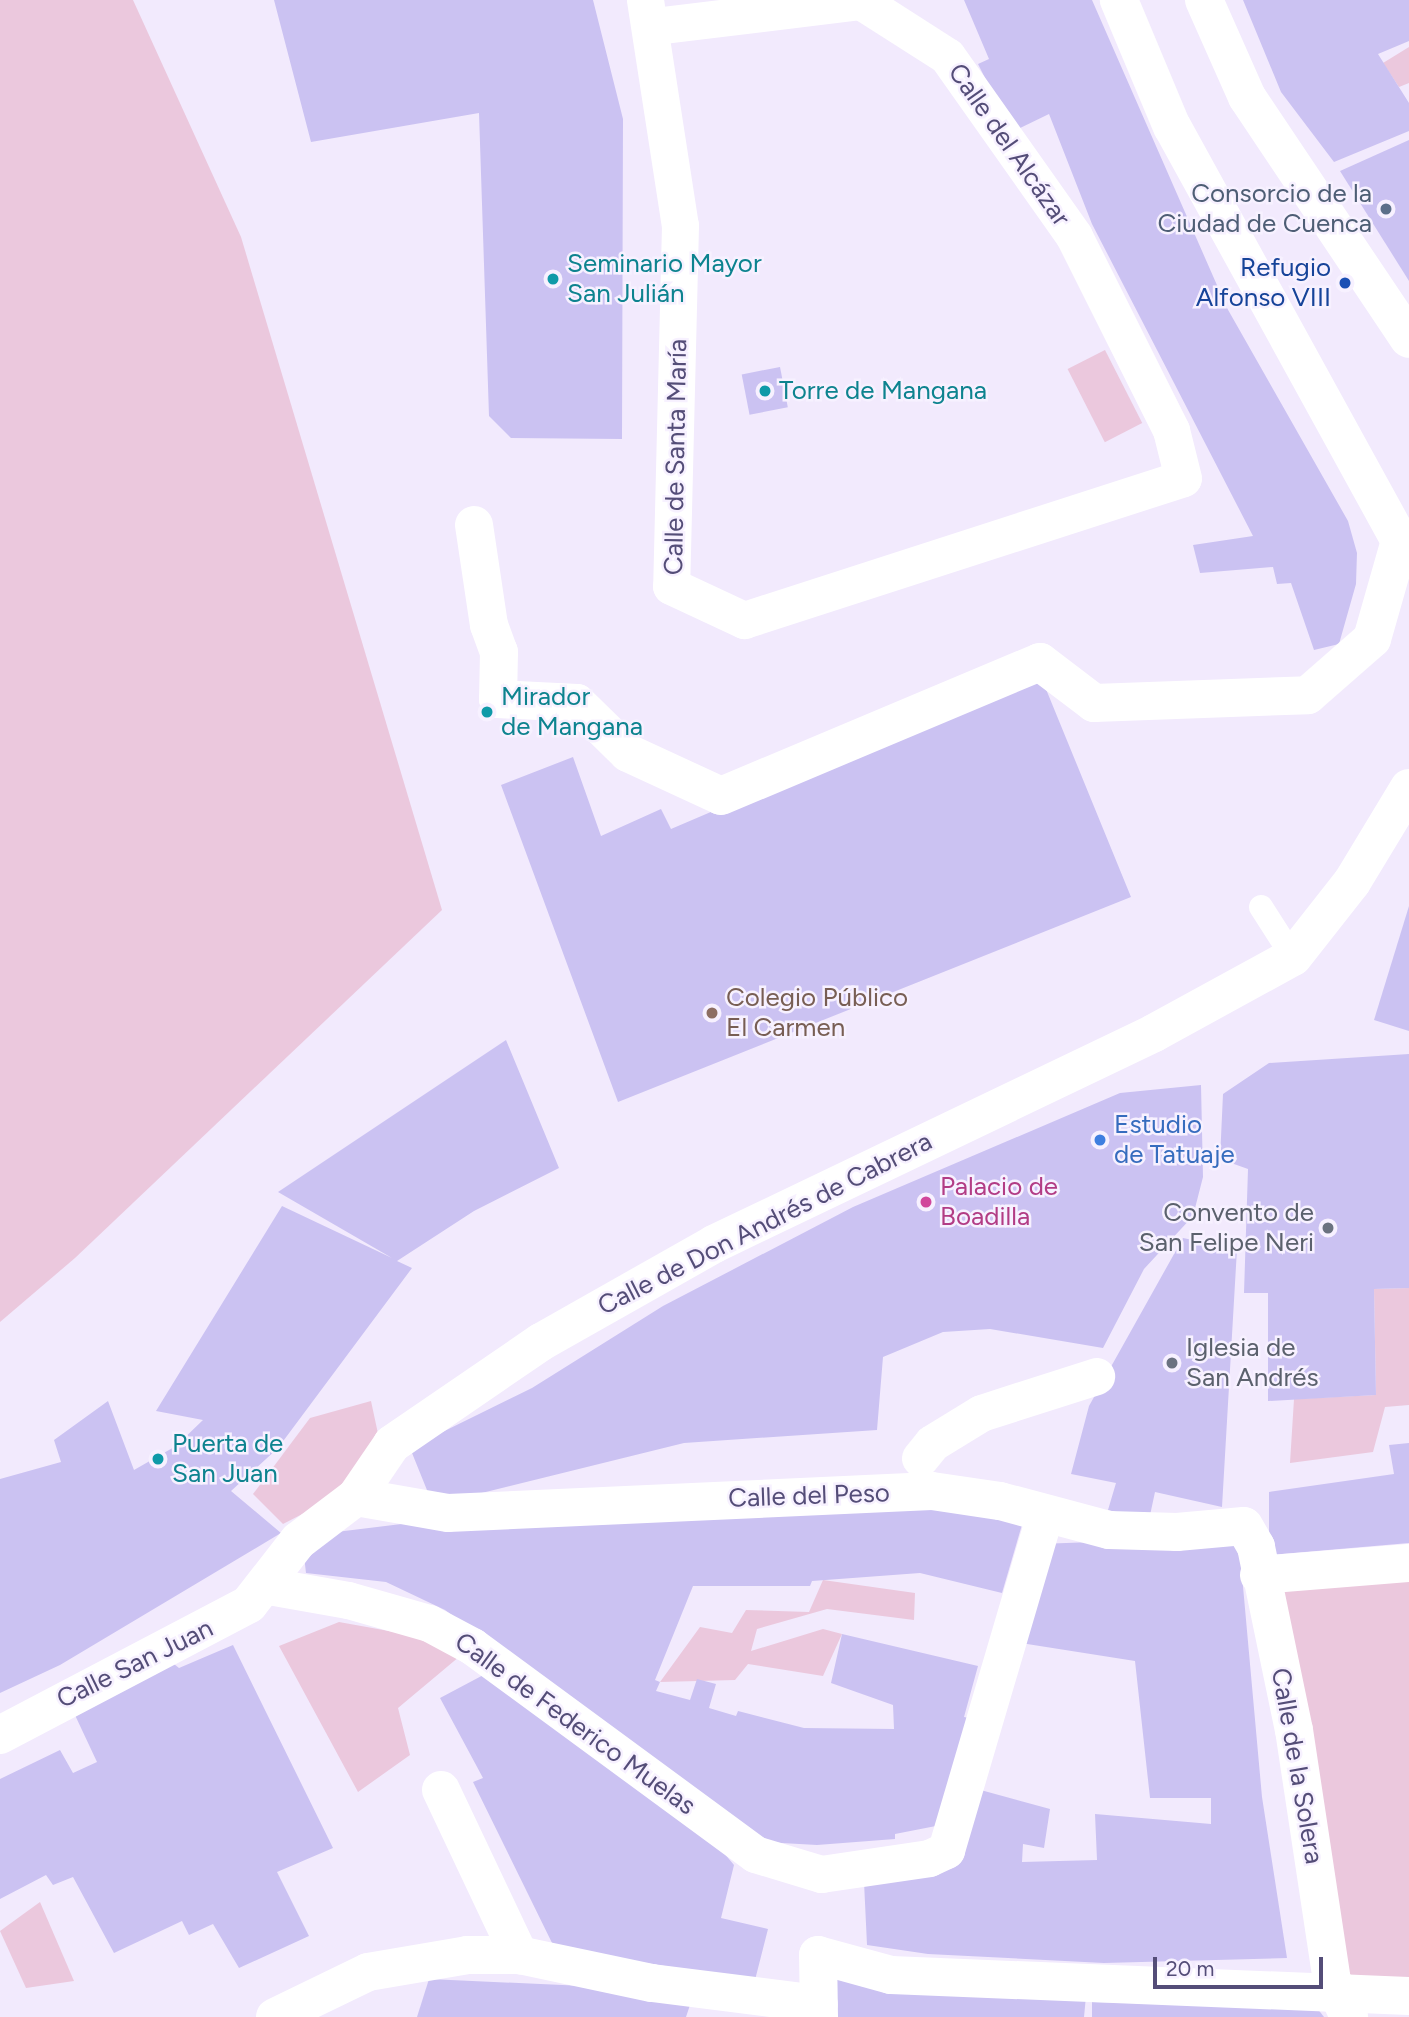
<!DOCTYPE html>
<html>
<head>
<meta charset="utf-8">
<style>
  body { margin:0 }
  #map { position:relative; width:1409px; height:2017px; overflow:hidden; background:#f2eafd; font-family:Figtree,sans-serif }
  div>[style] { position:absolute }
  .green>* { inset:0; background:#ebc8dd; transform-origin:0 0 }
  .building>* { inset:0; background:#cbc2f2; transform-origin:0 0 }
  .service>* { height:24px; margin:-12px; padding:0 12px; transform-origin:12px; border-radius:12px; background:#fff }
  .pedestrian>* { height:37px; margin:-18.5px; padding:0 18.5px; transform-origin:18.5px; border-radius:18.5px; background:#fff }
  .minor>* { height:38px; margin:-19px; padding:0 19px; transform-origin:19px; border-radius:19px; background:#fff }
  .tertiary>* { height:38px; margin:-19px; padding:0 19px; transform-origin:19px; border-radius:19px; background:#fff }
  .dots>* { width:19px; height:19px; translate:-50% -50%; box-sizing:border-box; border:4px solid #f7f1ff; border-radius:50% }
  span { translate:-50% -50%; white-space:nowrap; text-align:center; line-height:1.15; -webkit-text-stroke:5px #f7f1ff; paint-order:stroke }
  .street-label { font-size:26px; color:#544d78 }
  .service-label { font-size:26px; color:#4e5e75 }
  .right { translate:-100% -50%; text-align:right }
  .culture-label { font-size:26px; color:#0d838f }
  .left { translate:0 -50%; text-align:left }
  .transit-label { font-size:26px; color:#164399 }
  .education-label { font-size:26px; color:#785e54 }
  .shop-label { font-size:26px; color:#366cbe }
  .hotel-label { font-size:26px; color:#b23c85 }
  .worship-label { font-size:26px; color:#5b616d }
  .scale { position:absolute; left:1153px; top:1957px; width:170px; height:32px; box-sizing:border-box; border:4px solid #544d78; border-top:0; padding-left:9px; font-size:21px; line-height:24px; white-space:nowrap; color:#544d78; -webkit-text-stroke:5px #f7f1ff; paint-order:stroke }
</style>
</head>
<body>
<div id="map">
  <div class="green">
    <i style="clip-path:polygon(0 0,133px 0,241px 237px,442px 910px,75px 1258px,0 1322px)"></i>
    <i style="clip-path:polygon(1409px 47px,1409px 83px,1399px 87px,1383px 63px)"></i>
    <i style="left:1105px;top:350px;width:82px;height:42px;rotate:63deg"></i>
    <i style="clip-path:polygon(1409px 1288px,1409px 1405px,1385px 1407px,1373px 1452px,1290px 1463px,1294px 1399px,1376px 1395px,1374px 1289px)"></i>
    <i style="clip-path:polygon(371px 1401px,380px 1443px,347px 1491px,283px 1524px,253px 1494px,310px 1418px)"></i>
    <i style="clip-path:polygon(1409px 1563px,1409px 1996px,1336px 1995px,1259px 1575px)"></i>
    <i style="clip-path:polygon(823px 1580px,915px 1593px,914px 1620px,827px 1609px,757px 1629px,751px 1651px,823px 1629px,842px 1634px,823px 1676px,748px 1664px,735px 1680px,660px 1682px,700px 1627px,732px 1633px,746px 1610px,809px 1612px)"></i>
    <i style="clip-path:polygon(339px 1622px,472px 1646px,398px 1708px,410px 1755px,358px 1792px,279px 1646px)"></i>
    <i style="clip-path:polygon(40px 1902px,74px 1981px,26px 1988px,0 1931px)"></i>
  </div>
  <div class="building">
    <i style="clip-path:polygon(274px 0,593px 0,623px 119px,622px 439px,511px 438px,489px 416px,479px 113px,311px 142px)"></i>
    <i style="clip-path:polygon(964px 0,1092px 0,1227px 308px,1348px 521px,1357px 553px,1356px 584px,1339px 644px,1314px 650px,1291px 583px,1277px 584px,1273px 567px,1200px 573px,1193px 545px,1253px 536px,1092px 224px,1049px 114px,1012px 132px,978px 64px,989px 59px)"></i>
    <i style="clip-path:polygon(1243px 0,1409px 0,1409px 41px,1378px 54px,1409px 103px,1409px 131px,1334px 162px,1281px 92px)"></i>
    <i style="clip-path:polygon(1409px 140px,1409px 281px,1340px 171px)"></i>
    <i style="left:780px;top:367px;width:41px;height:39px;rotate:79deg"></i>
    <i style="clip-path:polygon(1039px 672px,1131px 897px,618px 1102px,501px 785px,573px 757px,601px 836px,661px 809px,671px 829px)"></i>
    <i style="clip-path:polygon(1409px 906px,1409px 1031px,1374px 1020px)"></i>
    <i style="clip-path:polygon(506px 1040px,559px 1168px,474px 1211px,397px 1261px,412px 1268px,278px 1448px,231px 1491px,281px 1533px,60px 1665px,0 1693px,0 1479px,61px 1462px,54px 1440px,108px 1401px,134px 1470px,176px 1446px,203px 1420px,156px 1411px,282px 1206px,392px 1258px,278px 1192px)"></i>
    <i style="clip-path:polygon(1409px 1054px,1409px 1288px,1374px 1289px,1376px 1395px,1268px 1401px,1268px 1293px,1244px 1293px,1248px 1169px,1220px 1159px,1223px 1094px,1269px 1063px)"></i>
    <i style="clip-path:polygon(1201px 1085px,1203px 1177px,1193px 1216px,1144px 1269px,1103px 1348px,990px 1329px,943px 1332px,883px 1357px,877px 1430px,684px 1443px,433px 1505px,410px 1448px,532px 1388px,663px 1306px,853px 1207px,1120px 1093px)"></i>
    <i style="clip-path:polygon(1183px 1238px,1237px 1249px,1222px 1507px,1155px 1492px,1149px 1520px,1108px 1510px,1116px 1483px,1071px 1474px,1089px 1406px)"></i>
    <i style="clip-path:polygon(1409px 1443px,1409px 1543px,1269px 1555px,1269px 1492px,1394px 1474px,1389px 1445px)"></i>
    <i style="clip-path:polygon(896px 1495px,1024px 1518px,1002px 1593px,920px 1573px,812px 1581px,810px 1586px,693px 1586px,655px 1680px,660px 1682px,656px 1691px,690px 1700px,697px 1679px,716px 1684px,709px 1708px,736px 1716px,738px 1711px,804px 1728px,894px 1729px,893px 1705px,831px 1683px,842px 1634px,978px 1666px,964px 1717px,974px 1719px,941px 1825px,895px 1834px,895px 1839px,817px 1845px,764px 1842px,445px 1610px,386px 1582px,306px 1573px,304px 1556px,320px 1534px,434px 1520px)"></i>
    <i style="clip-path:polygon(1229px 1537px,1239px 1542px,1262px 1797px,1287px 1958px,1104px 1963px,928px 1954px,867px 1945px,864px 1882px,957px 1865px,977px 1789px,1050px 1809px,1044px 1848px,1023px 1844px,1022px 1862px,1097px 1860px,1095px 1814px,1211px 1824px,1211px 1798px,1150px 1798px,1135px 1661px,1015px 1642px,1039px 1544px)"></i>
    <i style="clip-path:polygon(233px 1645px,333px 1848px,277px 1872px,309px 1936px,239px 1968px,213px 1924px,189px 1935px,182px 1921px,114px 1953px,73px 1877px,53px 1885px,46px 1875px,0 1899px,0 1779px,60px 1750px,73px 1773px,97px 1762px,74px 1713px,174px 1664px,179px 1668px)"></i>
    <i style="clip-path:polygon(489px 1672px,703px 1828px,734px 1865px,721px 1918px,768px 1929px,755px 1980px,555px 1949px,473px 1782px,483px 1778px,440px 1698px)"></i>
    <i style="clip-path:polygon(832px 1968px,1086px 1996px,1084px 2017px,834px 2017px)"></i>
    <i style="clip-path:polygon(429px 1979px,584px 1986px,693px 1996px,686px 2017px,417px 2017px)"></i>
    <i style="clip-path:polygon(1092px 2002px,1317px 2008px,1324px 2017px,1092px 2017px)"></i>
  </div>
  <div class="service">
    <i style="left:1261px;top:907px;width:59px;rotate:57.4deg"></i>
  </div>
  <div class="pedestrian">
    <i style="left:645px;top:0;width:228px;rotate:81.2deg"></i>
    <i style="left:680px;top:225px;width:361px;rotate:91.4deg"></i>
    <i style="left:671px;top:586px;width:81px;rotate:25deg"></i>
    <i style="left:744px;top:620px;width:461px;rotate:-17.9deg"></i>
    <i style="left:1183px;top:478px;width:49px;rotate:-104deg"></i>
    <i style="left:1171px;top:430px;width:217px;rotate:-116.6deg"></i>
    <i style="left:1074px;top:236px;width:220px;rotate:-125.2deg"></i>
    <i style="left:947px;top:56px;width:102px;rotate:-147.4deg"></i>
    <i style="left:861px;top:1px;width:209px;rotate:173.1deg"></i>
    <i style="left:920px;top:1458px;width:19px;rotate:-51deg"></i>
    <i style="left:932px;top:1443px;width:57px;rotate:-31.5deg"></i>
    <i style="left:981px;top:1413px;width:121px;rotate:-17.8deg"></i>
    <i style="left:263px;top:1585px;width:86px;rotate:10deg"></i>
    <i style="left:348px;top:1600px;width:84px;rotate:15.9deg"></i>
    <i style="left:429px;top:1623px;width:49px;rotate:28.1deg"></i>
    <i style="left:472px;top:1646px;width:351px;rotate:36.3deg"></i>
    <i style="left:755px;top:1854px;width:69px;rotate:16.9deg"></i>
    <i style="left:821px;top:1874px;width:109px;rotate:-8.4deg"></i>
    <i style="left:929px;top:1858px;width:19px;rotate:-25deg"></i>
    <i style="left:946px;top:1850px;width:350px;rotate:-73.6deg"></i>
  </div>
  <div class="minor">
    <i style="left:474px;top:525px;width:101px;rotate:81.5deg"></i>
    <i style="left:489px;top:625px;width:29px;rotate:70deg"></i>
    <i style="left:499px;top:652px;width:47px;rotate:91.2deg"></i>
    <i style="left:498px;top:699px;width:79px;rotate:2.9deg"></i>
    <i style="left:577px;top:703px;width:71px;rotate:44.4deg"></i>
    <i style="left:628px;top:753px;width:102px;rotate:24.8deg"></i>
    <i style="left:721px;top:796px;width:346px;rotate:-22.8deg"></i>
    <i style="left:1040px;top:662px;width:68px;rotate:37.2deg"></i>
    <i style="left:1094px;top:703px;width:214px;rotate:-2.1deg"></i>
    <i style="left:1308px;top:695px;width:85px;rotate:-41.2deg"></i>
    <i style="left:1372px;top:639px;width:102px;rotate:-74.1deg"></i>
    <i style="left:1400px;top:541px;width:473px;rotate:-118.8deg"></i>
    <i style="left:1172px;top:127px;width:138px;rotate:-112.7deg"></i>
    <i style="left:356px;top:1497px;width:93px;rotate:9.9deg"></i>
    <i style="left:448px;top:1513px;width:484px;rotate:-2.6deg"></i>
    <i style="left:932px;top:1491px;width:69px;rotate:8.4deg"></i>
    <i style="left:1000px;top:1501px;width:113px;rotate:14.9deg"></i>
    <i style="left:1109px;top:1530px;width:68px;rotate:1.7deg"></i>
    <i style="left:1177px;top:1532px;width:67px;rotate:-5.1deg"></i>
    <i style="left:1244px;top:1526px;width:24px;rotate:60deg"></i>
    <i style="left:1256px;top:1547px;width:187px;rotate:78.3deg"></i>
    <i style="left:1294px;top:1730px;width:253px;rotate:81.4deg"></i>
    <i style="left:1332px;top:1980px;width:41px;rotate:65.3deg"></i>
    <i style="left:1259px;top:1575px;width:150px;rotate:-4.6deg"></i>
    <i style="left:441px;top:1790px;width:183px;rotate:64.7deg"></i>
    <i style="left:275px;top:2017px;width:103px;rotate:-25.8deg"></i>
    <i style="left:368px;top:1972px;width:100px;rotate:-9.7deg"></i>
    <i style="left:467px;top:1955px;width:52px"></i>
    <i style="left:519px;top:1955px;width:136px;rotate:11.9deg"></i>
    <i style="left:652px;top:1983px;width:168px;rotate:7.2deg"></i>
    <i style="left:819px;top:2017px;width:62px;rotate:-90.9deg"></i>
    <i style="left:818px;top:1955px;width:76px;rotate:15.3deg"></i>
    <i style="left:891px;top:1975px;width:518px;rotate:2.32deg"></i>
  </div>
  <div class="tertiary">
    <i style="left:1204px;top:0;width:106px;rotate:66.1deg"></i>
    <i style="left:1247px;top:97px;width:291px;rotate:56.2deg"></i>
    <i style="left:0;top:1735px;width:281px;rotate:-27.7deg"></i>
    <i style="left:249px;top:1604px;width:80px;rotate:-52.1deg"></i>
    <i style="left:298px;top:1541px;width:73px;rotate:-37.2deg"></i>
    <i style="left:356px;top:1497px;width:64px;rotate:-55.8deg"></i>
    <i style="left:392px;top:1444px;width:181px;rotate:-34.4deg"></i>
    <i style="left:541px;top:1342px;width:199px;rotate:-29.5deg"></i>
    <i style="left:714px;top:1244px;width:488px;rotate:-25.6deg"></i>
    <i style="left:1154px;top:1033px;width:158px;rotate:-28.7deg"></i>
    <i style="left:1293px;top:957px;width:95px;rotate:-51.8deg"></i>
    <i style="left:1352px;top:882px;width:110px;rotate:-58.8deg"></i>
  </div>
  <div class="dots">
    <i style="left:1386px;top:209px;background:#5c6f8a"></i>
    <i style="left:553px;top:279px;background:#0f9aa8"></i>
    <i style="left:1345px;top:283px;background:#1a4fb4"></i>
    <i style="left:765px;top:391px;background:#0f9aa8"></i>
    <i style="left:487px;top:712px;background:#0f9aa8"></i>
    <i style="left:712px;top:1013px;background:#8d6e63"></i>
    <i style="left:1100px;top:1140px;background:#3f7fe0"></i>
    <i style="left:926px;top:1202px;background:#d1479c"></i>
    <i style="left:1328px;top:1228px;background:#6b7280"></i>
    <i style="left:1172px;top:1363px;background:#6b7280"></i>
    <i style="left:158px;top:1459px;background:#0f9aa8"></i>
  </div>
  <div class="street-label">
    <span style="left:1009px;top:145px;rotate:55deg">Calle del Alcázar</span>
    <span style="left:676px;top:457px;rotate:-89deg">Calle de Santa María</span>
    <span style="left:765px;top:1224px;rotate:-27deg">Calle de Don Andrés de Cabrera</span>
    <span style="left:809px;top:1496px;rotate:-2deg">Calle del Peso</span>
    <span style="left:135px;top:1664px;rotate:-26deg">Calle San Juan</span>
    <span style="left:575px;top:1724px;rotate:36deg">Calle de Federico Muelas</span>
    <span style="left:1297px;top:1766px;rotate:80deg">Calle de la Solera</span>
  </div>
  <div class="service-label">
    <span class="right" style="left:1372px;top:209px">Consorcio de la<br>Ciudad de Cuenca</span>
  </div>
  <div class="culture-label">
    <span class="left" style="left:567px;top:279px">Seminario Mayor<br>San Julián</span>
    <span class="left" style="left:779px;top:391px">Torre de Mangana</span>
    <span class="left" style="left:501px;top:712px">Mirador<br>de Mangana</span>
    <span class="left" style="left:172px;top:1459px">Puerta de<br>San Juan</span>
  </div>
  <div class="transit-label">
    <span class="right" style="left:1331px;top:283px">Refugio<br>Alfonso VIII</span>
  </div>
  <div class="education-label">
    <span class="left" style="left:726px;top:1013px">Colegio Público<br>El Carmen</span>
  </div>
  <div class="shop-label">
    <span class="left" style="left:1114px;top:1140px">Estudio<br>de Tatuaje</span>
  </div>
  <div class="hotel-label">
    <span class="left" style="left:940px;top:1202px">Palacio de<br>Boadilla</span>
  </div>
  <div class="worship-label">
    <span class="right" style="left:1314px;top:1228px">Convento de<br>San Felipe Neri</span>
    <span class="left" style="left:1186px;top:1363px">Iglesia de<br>San Andrés</span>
  </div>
  <div class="scale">20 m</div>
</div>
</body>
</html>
